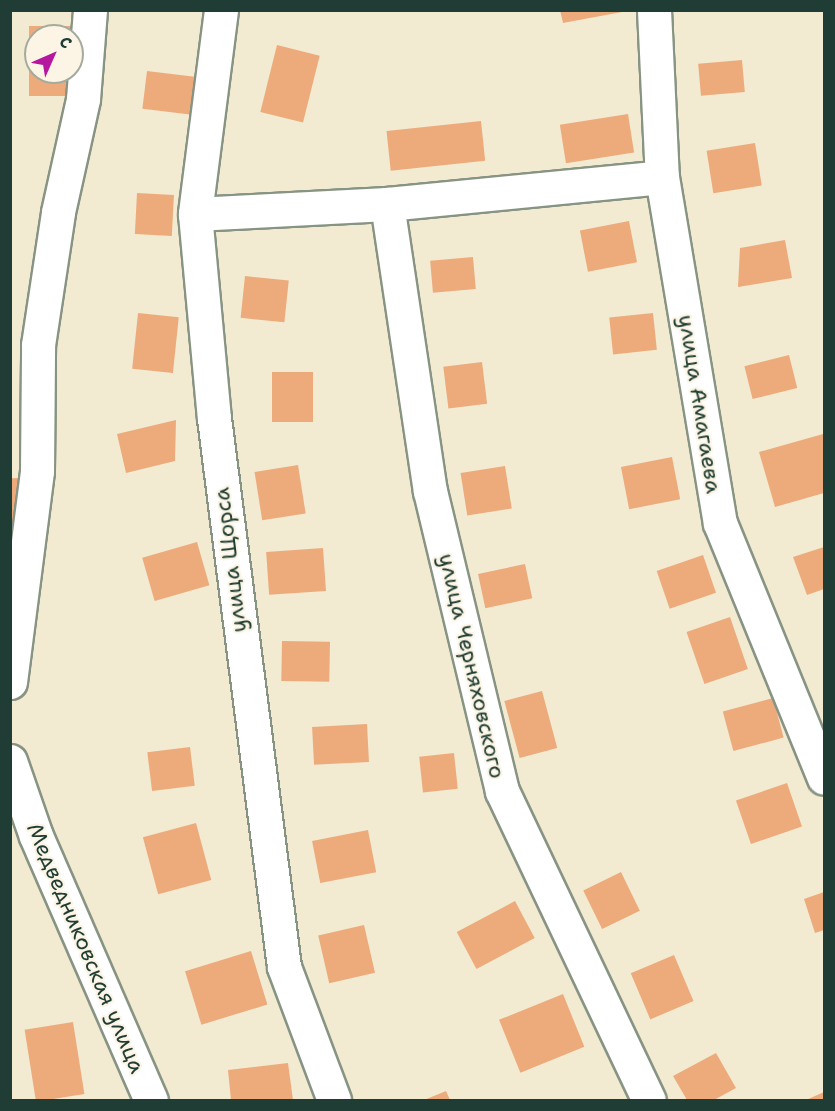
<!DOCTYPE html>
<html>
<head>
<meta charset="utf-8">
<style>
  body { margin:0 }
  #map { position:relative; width:835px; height:1111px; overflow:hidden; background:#f2ebd2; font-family:"Shantell Sans",sans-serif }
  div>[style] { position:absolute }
  .building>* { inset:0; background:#edab7c; transform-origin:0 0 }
  .roads { filter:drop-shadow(2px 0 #889483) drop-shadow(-2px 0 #889483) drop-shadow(0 2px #889483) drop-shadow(0 -2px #889483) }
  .street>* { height:33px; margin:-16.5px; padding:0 16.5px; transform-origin:16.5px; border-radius:16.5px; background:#fff }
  span { translate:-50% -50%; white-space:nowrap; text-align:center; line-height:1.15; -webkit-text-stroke:4.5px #fcf5e5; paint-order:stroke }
  .street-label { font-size:22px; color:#1f3d34 }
  .frame { position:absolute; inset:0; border:12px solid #1f3d34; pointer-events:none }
  .north { position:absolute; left:24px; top:24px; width:60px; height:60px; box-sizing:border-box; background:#fcf5e5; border:2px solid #a4ab9e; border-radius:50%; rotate:45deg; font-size:16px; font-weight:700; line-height:24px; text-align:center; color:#1f3d34 }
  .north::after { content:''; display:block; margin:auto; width:21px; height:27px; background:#b5179e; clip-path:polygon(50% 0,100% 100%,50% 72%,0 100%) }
</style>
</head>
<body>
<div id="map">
  <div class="building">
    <i style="clip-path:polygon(560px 10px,622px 10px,622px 12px,563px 23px)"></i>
    <i style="clip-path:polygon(29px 26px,72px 26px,72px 36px,36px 36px,36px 72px,72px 72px,72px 96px,29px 96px)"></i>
    <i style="left:277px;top:45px;width:44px;height:69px;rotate:14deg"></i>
    <i style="left:742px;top:60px;width:32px;height:44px;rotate:85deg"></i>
    <i style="left:147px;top:71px;width:48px;height:38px;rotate:7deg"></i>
    <i style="left:628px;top:114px;width:39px;height:69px;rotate:81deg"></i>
    <i style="left:481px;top:121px;width:40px;height:95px;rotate:84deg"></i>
    <i style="left:755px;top:143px;width:43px;height:49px;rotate:81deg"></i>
    <i style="left:137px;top:193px;width:37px;height:41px;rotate:3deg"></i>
    <i style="left:629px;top:221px;width:42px;height:50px;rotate:79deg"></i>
    <i style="clip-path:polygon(785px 240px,792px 278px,738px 287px,740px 248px)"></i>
    <i style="left:473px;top:257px;width:32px;height:43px;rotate:85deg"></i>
    <i style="left:245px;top:276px;width:44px;height:42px;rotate:6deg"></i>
    <i style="left:138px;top:313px;width:41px;height:56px;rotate:6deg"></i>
    <i style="left:653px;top:313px;width:37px;height:44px;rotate:84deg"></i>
    <i style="left:789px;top:355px;width:34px;height:46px;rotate:76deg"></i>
    <i style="left:482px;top:362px;width:42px;height:39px;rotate:83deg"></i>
    <i style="left:272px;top:372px;width:41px;height:50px"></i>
    <i style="clip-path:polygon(176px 420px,175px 461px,126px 473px,117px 434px)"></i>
    <i style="clip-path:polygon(823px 434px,824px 493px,775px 507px,759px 452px)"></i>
    <i style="left:672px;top:457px;width:43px;height:52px;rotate:79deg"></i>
    <i style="left:298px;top:465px;width:49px;height:44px;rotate:81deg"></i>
    <i style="left:505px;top:466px;width:43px;height:45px;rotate:81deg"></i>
    <i style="left:24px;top:478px;width:45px;height:14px;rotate:89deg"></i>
    <i style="left:197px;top:542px;width:45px;height:57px;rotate:74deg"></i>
    <i style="clip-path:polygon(824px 547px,824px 589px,807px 595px,793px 557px)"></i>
    <i style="left:323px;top:548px;width:43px;height:57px;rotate:86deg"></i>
    <i style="left:703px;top:555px;width:40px;height:49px;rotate:71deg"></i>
    <i style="left:525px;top:564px;width:35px;height:48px;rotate:78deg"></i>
    <i style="left:730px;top:617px;width:55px;height:46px;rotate:71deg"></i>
    <i style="left:282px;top:641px;width:48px;height:40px;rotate:1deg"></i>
    <i style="left:542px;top:691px;width:59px;height:39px;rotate:75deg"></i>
    <i style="left:773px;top:698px;width:41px;height:52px;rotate:75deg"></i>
    <i style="left:367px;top:724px;width:38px;height:55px;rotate:87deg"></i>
    <i style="left:190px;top:747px;width:39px;height:43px;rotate:83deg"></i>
    <i style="left:454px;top:753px;width:36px;height:35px;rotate:84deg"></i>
    <i style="left:787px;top:783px;width:46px;height:54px;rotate:71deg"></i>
    <i style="left:196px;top:823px;width:59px;height:55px;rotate:75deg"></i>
    <i style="left:368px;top:830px;width:43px;height:57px;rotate:79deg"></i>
    <i style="left:621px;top:872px;width:43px;height:42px;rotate:64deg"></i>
    <i style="clip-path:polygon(824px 892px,824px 930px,815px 933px,804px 899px)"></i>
    <i style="left:515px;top:901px;width:42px;height:66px;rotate:62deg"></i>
    <i style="left:364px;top:925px;width:49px;height:47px;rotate:77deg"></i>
    <i style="left:251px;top:951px;width:56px;height:69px;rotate:73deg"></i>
    <i style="left:674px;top:955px;width:50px;height:47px;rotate:67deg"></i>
    <i style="left:563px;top:994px;width:57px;height:69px;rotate:68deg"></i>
    <i style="left:73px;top:1022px;width:73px;height:49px;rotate:81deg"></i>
    <i style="clip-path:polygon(716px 1053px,736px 1088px,714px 1100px,687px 1100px,673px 1076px)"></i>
    <i style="clip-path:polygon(288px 1063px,293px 1100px,231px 1100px,228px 1070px)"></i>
    <i style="clip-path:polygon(446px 1091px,450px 1100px,424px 1100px)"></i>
    <i style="clip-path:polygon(824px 1092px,824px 1100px,806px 1100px)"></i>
  </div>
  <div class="roads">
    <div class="street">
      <i style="left:221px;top:10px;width:206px;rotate:97.3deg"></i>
      <i style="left:195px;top:214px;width:205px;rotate:84.7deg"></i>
      <i style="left:214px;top:418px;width:553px;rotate:82.73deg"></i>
      <i style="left:284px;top:967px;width:142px;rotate:69.4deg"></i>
      <i style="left:654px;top:10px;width:167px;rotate:87.3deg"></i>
      <i style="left:662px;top:177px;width:351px;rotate:80.5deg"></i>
      <i style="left:720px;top:523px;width:275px;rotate:67.8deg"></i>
      <i style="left:387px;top:204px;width:290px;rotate:81.5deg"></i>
      <i style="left:430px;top:491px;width:309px;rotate:76.5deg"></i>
      <i style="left:502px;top:791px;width:342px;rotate:64.6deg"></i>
      <i style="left:195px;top:214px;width:192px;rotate:-3deg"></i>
      <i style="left:387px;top:204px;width:276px;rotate:-5.6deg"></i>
      <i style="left:10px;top:682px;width:213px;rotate:-82.7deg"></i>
      <i style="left:37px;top:471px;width:126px;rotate:-89.5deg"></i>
      <i style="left:38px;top:345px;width:134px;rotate:-81.4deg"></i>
      <i style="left:58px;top:212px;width:116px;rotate:-77.5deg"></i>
      <i style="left:83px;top:99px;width:89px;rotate:-85.5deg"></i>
      <i style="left:10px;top:761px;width:79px;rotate:70.9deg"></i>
      <i style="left:36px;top:836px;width:288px;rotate:66.5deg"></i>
    </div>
  </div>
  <div class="street-label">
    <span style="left:700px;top:404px;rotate:81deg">улица Амагаева</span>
    <span style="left:230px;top:560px;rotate:-97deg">улица Щорса</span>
    <span style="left:472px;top:666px;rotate:77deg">улица Черняховского</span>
    <span style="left:86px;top:948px;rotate:67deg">Медведниковская улица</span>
  </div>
  <div class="frame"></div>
  <div class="north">С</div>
</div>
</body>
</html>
